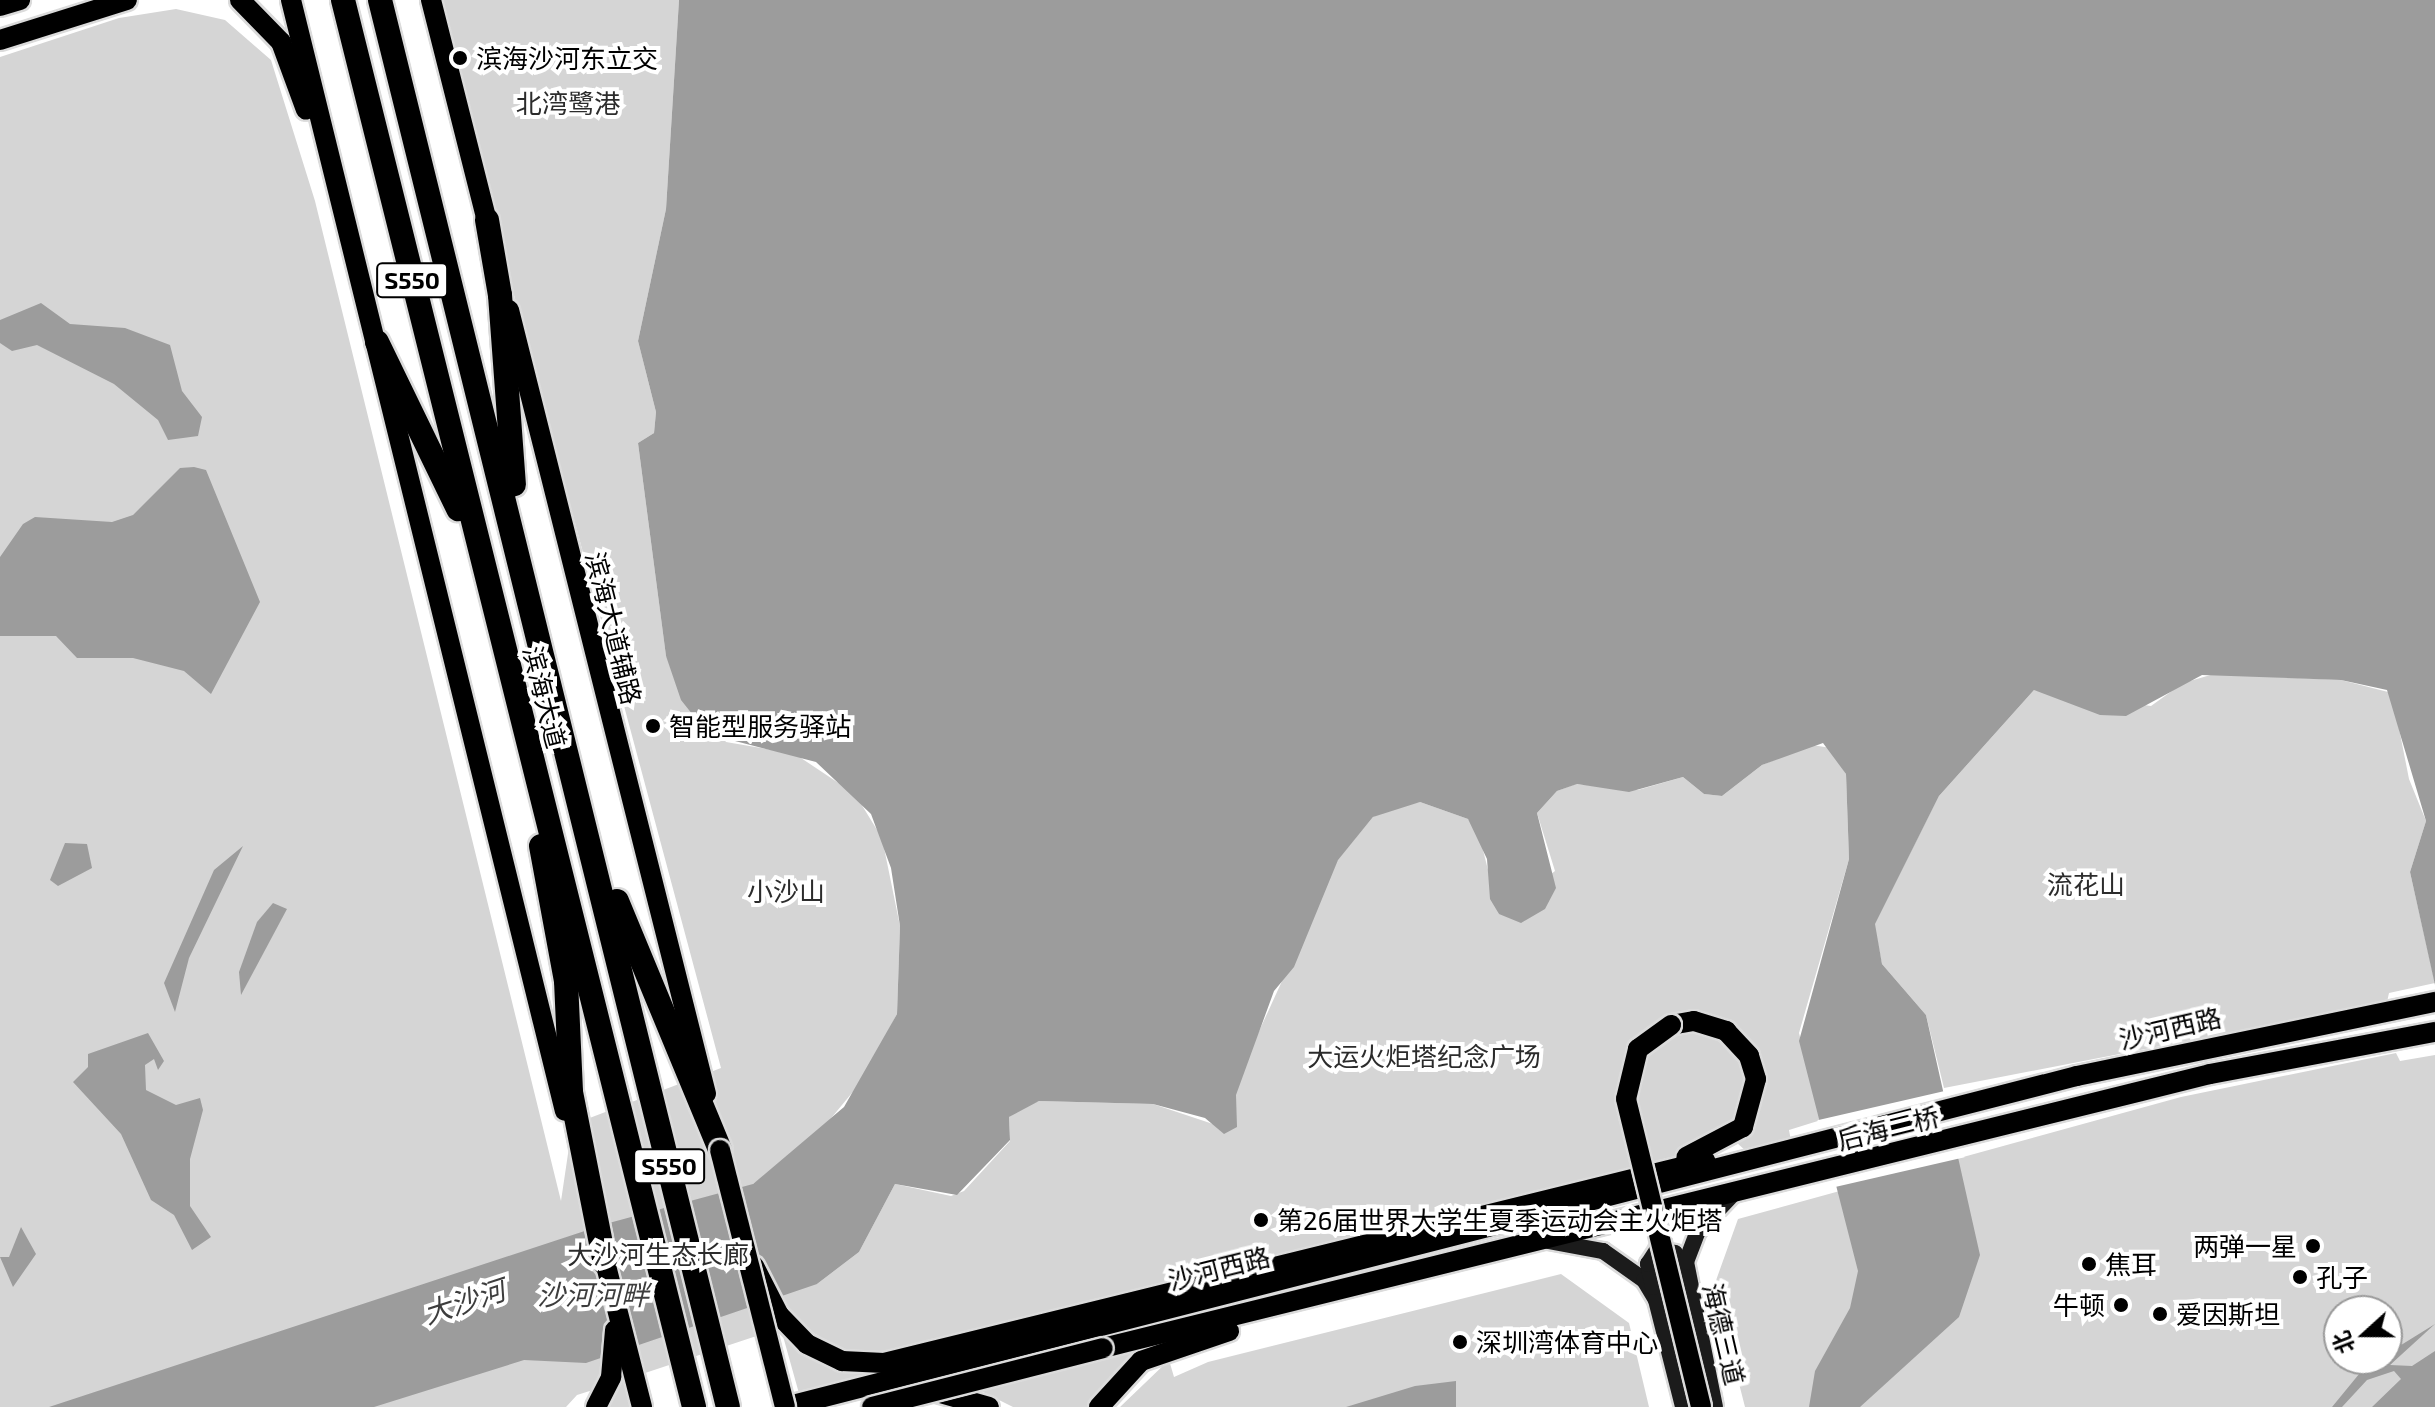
<!DOCTYPE html>
<html>
<head>
<meta charset="utf-8">
<style>
  body { margin:0 }
  #map { position:relative; width:2435px; height:1407px; overflow:hidden; background:#fff; font-family:"Exo 2","Noto Sans SC",sans-serif }
  div>[style] { position:absolute }
  .green>* { inset:0; background:#d5d5d5 }
  .water>* { inset:0; background:#9c9c9c }
  .pier>* { inset:0; background:#fff; transform-origin:0 0 }
  .roads { filter:drop-shadow(2px 0 #dbdbdb) drop-shadow(-2px 0 #dbdbdb) drop-shadow(0 2px #dbdbdb) drop-shadow(0 -2px #dbdbdb) }
  .secondary>* { height:16px; margin:-8px; padding:0 8px; transform-origin:8px; border-radius:8px; background:#1b1b1b }
  .primary>* { height:20px; margin:-10px; padding:0 10px; transform-origin:10px; border-radius:10px; background:#000 }
  .highway>* { height:24px; margin:-12px; padding:0 12px; transform-origin:12px; border-radius:12px; background:#000 }
  .bridges { filter:drop-shadow(2px 0 #dbdbdb) drop-shadow(-2px 0 #dbdbdb) drop-shadow(0 2px #dbdbdb) drop-shadow(0 -2px #dbdbdb) }
  .primary-bridge>* { height:20px; margin:-10px; padding:0 10px; transform-origin:10px; border-radius:10px; background:#000 }
  .dots>* { width:22px; height:22px; translate:-50% -50%; box-sizing:border-box; border:4px solid #fff; border-radius:50% }
  span { translate:-50% -50%; white-space:nowrap; text-align:center; line-height:1.15; -webkit-text-stroke:8px #fff; paint-order:stroke }
  .shield-label span { padding:2px 6px; background:#fff; border:2px solid; border-radius:6px; -webkit-text-stroke-width:0 }
  .shield-label { font-size:24px; color:#000; font-weight:700 }
  .poi-label { font-size:26px; color:#000 }
  .left { translate:0 -50%; text-align:left }
  .right { translate:-100% -50%; text-align:right }
  .park-label { font-size:26px; color:#2c2c2c }
  .street-label { font-size:26px; color:#000 }
  .water-label { font-size:28px; color:#3d3d3d; font-style:italic }
  .north { position:absolute; left:2323px; top:1295px; width:80px; height:80px; box-sizing:border-box; background:#fff; border:2px solid #999; border-radius:50%; rotate:249deg; font-size:22px; font-weight:700; line-height:32px; text-align:center; color:#000 }
  .north::after { content:''; display:block; margin:auto; width:28px; height:36px; background:#000; clip-path:polygon(50% 0,100% 100%,50% 72%,0 100%) }
</style>
</head>
<body>
<div id="map">
  <div class="green">
    <i style="clip-path:polygon(435px 0,679px 0,666px 209px,638px 341px,656px 412px,654px 433px,638px 443px,666px 656px,726px 742px,795px 754px,855px 794px,882px 838px,900px 926px,897px 1014px,861px 1082px,813px 1140px,753px 1184px,817px 1284px,859px 1252px,895px 1184px,951px 1196px,964px 1191px,1010px 1141px,1009px 1117px,1021px 1108px,1039px 1101px,1153px 1104px,1216px 1125px,1338px 859px,1373px 817px,1396px 805px,1420px 802px,1468px 819px,1479px 834px,1499px 914px,1555px 871px,1537px 813px,1557px 791px,1576px 784px,1638px 790px,1683px 777px,1704px 794px,1722px 796px,1762px 765px,1812px 745px,1831px 748px,1846px 774px,1849px 859px,1799px 1033px,1821px 1120px,1789px 1130px,1791px 1141px,1747px 1152px,1736px 1142px,1679px 1155px,908px 1352px,845px 1351px,796px 1323px,627px 1379px,633px 1407px,608px 1407px,618px 1382px,577px 1395px,566px 1407px,0 1407px,0 57px,119px 18px,176px 9px,225px 20px,271px 60px,315px 201px,561px 1201px,569px 1147px,587px 1119px,721px 1068px)"></i>
    <i style="clip-path:polygon(2214px 674px,2341px 680px,2392px 693px,2409px 779px,2426px 821px,2410px 872px,2435px 983px,2389px 993px,2387px 1002px,1944px 1088px,1926px 1015px,1882px 964px,1874px 924px,1939px 796px,2034px 690px,2151px 706px,2183px 683px)"></i>
    <i style="clip-path:polygon(evenodd,2396px 1053px,2400px 1061px,2435px 1055px,2435px 1407px,1745px 1407px,1714px 1286px,1738px 1219px,2181px 1097px,2396px 1053px,2339px 1311px,2387px 1311px,2387px 1359px,2339px 1359px,2339px 1311px)"></i>
    <i style="clip-path:polygon(1561px 1274px,1629px 1323px,1649px 1407px,1120px 1407px,1169px 1360px,1174px 1377px,1208px 1362px)"></i>
    <i style="clip-path:polygon(781px 1329px,818px 1361px,889px 1374px,800px 1397px)"></i>
    <i style="clip-path:polygon(1166px 1339px,1124px 1364px,1090px 1407px,1013px 1407px,975px 1388px)"></i>
  </div>
  <div class="water">
    <i style="clip-path:polygon(679px 0,2435px 0,2435px 985px,2410px 872px,2426px 821px,2387px 690px,2341px 680px,2202px 675px,2126px 716px,2100px 715px,2034px 690px,1939px 796px,1875px 924px,1882px 964px,1926px 1015px,1980px 1255px,1959px 1317px,1860px 1407px,1809px 1407px,1815px 1371px,1850px 1308px,1858px 1271px,1799px 1041px,1849px 859px,1846px 774px,1823px 743px,1762px 765px,1722px 796px,1704px 794px,1683px 777px,1629px 792px,1577px 784px,1557px 791px,1537px 813px,1556px 888px,1545px 909px,1521px 923px,1499px 914px,1490px 899px,1487px 859px,1468px 819px,1420px 802px,1373px 817px,1338px 860px,1294px 967px,1274px 991px,1236px 1095px,1237px 1127px,1224px 1134px,1205px 1118px,1153px 1104px,1039px 1101px,1009px 1117px,1010px 1140px,957px 1195px,895px 1184px,859px 1252px,817px 1284px,586px 1363px,524px 1360px,374px 1407px,49px 1407px,609px 1223px,753px 1184px,844px 1107px,897px 1014px,900px 926px,891px 868px,871px 814px,816px 762px,708px 734px,681px 700px,666px 656px,638px 443px,654px 433px,656px 412px,638px 341px,666px 209px)"></i>
    <i style="clip-path:polygon(41px 303px,70px 324px,125px 328px,170px 345px,182px 391px,202px 417px,198px 436px,168px 440px,158px 420px,114px 384px,37px 345px,12px 351px,0 343px,0 320px)"></i>
    <i style="clip-path:polygon(194px 467px,206px 470px,260px 602px,211px 694px,184px 671px,133px 658px,77px 658px,56px 636px,0 636px,0 557px,23px 524px,35px 517px,112px 522px,133px 515px,180px 468px)"></i>
    <i style="clip-path:polygon(65px 843px,87px 844px,92px 868px,58px 886px,50px 880px)"></i>
    <i style="clip-path:polygon(243px 846px,189px 958px,175px 1012px,164px 983px,214px 870px)"></i>
    <i style="clip-path:polygon(273px 903px,287px 909px,241px 995px,239px 972px,257px 922px)"></i>
    <i style="clip-path:polygon(148px 1033px,164px 1061px,158px 1070px,154px 1059px,145px 1065px,146px 1090px,176px 1105px,200px 1098px,203px 1110px,190px 1159px,190px 1206px,211px 1237px,192px 1250px,174px 1215px,151px 1200px,121px 1134px,73px 1082px,88px 1067px,88px 1054px)"></i>
    <i style="clip-path:polygon(21px 1227px,36px 1254px,13px 1287px,0 1257px,9px 1257px)"></i>
    <i style="clip-path:polygon(2435px 1324px,2390px 1365px,2412px 1366px,2435px 1351px,2435px 1407px,2372px 1407px,2401px 1379px,2394px 1371px,2367px 1380px,2342px 1407px,2332px 1407px,2364px 1368px)"></i>
    <i style="clip-path:polygon(1456px 1381px,1456px 1407px,1346px 1407px,1415px 1386px)"></i>
  </div>
  <div class="pier">
    <i style="left:1949px;top:1090px;width:69px;height:135px;rotate:77deg"></i>
  </div>
  <div class="roads">
    <div class="secondary">
      <i style="left:1548px;top:1241px;width:56px;rotate:10.3deg"></i>
      <i style="left:1603px;top:1251px;width:50px;rotate:35.3deg"></i>
      <i style="left:1644px;top:1280px;width:23px;rotate:59deg"></i>
      <i style="left:1656px;top:1300px;width:110px;rotate:75.8deg"></i>
      <i style="left:1653px;top:1287px;width:24px;rotate:-102deg"></i>
      <i style="left:1648px;top:1264px;width:17px;rotate:-57deg"></i>
      <i style="left:1657px;top:1250px;width:18px;rotate:9deg"></i>
      <i style="left:1675px;top:1253px;width:24px;rotate:68deg"></i>
      <i style="left:1715px;top:1407px;width:148px;rotate:-101.3deg"></i>
      <i style="left:1686px;top:1262px;width:33px;rotate:-69deg"></i>
      <i style="left:1698px;top:1231px;width:54px;rotate:-46.5deg"></i>
    </div>
    <div class="primary">
      <i style="left:240px;top:0;width:59px;rotate:45.7deg"></i>
      <i style="left:281px;top:42px;width:72px;rotate:69.8deg"></i>
      <i style="left:291px;top:0;width:1144px;rotate:76.15deg"></i>
      <i style="left:431px;top:0;width:240px;rotate:75.8deg"></i>
      <i style="left:0;top:6px;width:21px;rotate:-17deg"></i>
      <i style="left:0;top:40px;width:133px;rotate:-17.5deg"></i>
      <i style="left:509px;top:310px;width:808px;rotate:75.89deg"></i>
      <i style="left:1671px;top:1025px;width:23px;rotate:-10deg"></i>
      <i style="left:1694px;top:1021px;width:34px;rotate:17deg"></i>
      <i style="left:1726px;top:1031px;width:34px;rotate:47deg"></i>
      <i style="left:1749px;top:1056px;width:24px;rotate:73deg"></i>
      <i style="left:1756px;top:1079px;width:50px;rotate:105.2deg"></i>
      <i style="left:1743px;top:1127px;width:64px;rotate:152.2deg"></i>
      <i style="left:602px;top:1250px;width:162px;rotate:75.7deg"></i>
      <i style="left:754px;top:1266px;width:55px;rotate:63deg"></i>
      <i style="left:779px;top:1315px;width:40px;rotate:46deg"></i>
      <i style="left:807px;top:1344px;width:39px;rotate:26deg"></i>
      <i style="left:842px;top:1361px;width:42px;rotate:2.7deg"></i>
      <i style="left:884px;top:1363px;width:846px;rotate:-13.81deg"></i>
      <i style="left:1103px;top:1348px;width:1140px;rotate:-13.9deg"></i>
      <i style="left:2210px;top:1074px;width:229px;rotate:-10.6deg"></i>
      <i style="left:933px;top:1391px;width:58px;rotate:15.9deg"></i>
      <i style="left:596px;top:1407px;width:34px;rotate:-63deg"></i>
      <i style="left:611px;top:1377px;width:47px;rotate:-85.1deg"></i>
      <i style="left:785px;top:1407px;width:1334px;rotate:-14.37deg"></i>
      <i style="left:2077px;top:1076px;width:366px;rotate:-11.7deg"></i>
      <i style="left:1099px;top:1407px;width:62px;rotate:-47.6deg"></i>
      <i style="left:1141px;top:1361px;width:93px;rotate:-18.8deg"></i>
    </div>
    <div class="highway">
      <i style="left:343px;top:0;width:1450px;rotate:75.99deg"></i>
      <i style="left:380px;top:0;width:1449px;rotate:76.11deg"></i>
      <i style="left:487px;top:220px;width:76px;rotate:80.2deg"></i>
      <i style="left:500px;top:295px;width:190px;rotate:85.8deg"></i>
      <i style="left:377px;top:342px;width:186px;rotate:64.1deg"></i>
      <i style="left:541px;top:846px;width:137px;rotate:79.5deg"></i>
      <i style="left:566px;top:981px;width:111px;rotate:87.4deg"></i>
      <i style="left:571px;top:1092px;width:174px;rotate:78.8deg"></i>
      <i style="left:617px;top:901px;width:269px;rotate:67.5deg"></i>
    </div>
  </div>
  <div class="bridges">
    <div class="primary-bridge">
      <i style="left:1671px;top:1025px;width:41px;rotate:144deg"></i>
      <i style="left:1638px;top:1049px;width:51px;rotate:103.5deg"></i>
      <i style="left:1626px;top:1099px;width:317px;rotate:76.3deg"></i>
      <i style="left:720px;top:1150px;width:265px;rotate:75.8deg"></i>
      <i style="left:872px;top:1407px;width:238px;rotate:-14.3deg"></i>
    </div>
  </div>
  <div class="dots">
    <i style="left:460px;top:58px;background:#000"></i>
    <i style="left:653px;top:726px;background:#000"></i>
    <i style="left:1261px;top:1220px;background:#000"></i>
    <i style="left:2313px;top:1246px;background:#000"></i>
    <i style="left:2089px;top:1264px;background:#000"></i>
    <i style="left:2300px;top:1277px;background:#000"></i>
    <i style="left:2121px;top:1305px;background:#000"></i>
    <i style="left:2160px;top:1314px;background:#000"></i>
    <i style="left:1460px;top:1342px;background:#000"></i>
  </div>
  <div class="shield-label">
    <span style="left:412px;top:280px">S550</span>
    <span style="left:669px;top:1166px">S550</span>
  </div>
  <div class="poi-label">
    <span class="left" style="left:476px;top:58px">滨海沙河东立交</span>
    <span class="left" style="left:669px;top:726px">智能型服务驿站</span>
    <span class="left" style="left:1277px;top:1220px">第26届世界大学生夏季运动会主火炬塔</span>
    <span class="right" style="left:2297px;top:1246px">两弹一星</span>
    <span class="left" style="left:2105px;top:1264px">焦耳</span>
    <span class="left" style="left:2316px;top:1277px">孔子</span>
    <span class="right" style="left:2105px;top:1305px">牛顿</span>
    <span class="left" style="left:2176px;top:1314px">爱因斯坦</span>
    <span class="left" style="left:1476px;top:1342px">深圳湾体育中心</span>
  </div>
  <div class="park-label">
    <span style="left:568px;top:103px">北湾鹭港</span>
    <span style="left:2086px;top:884px">流花山</span>
    <span style="left:786px;top:891px">小沙山</span>
    <span style="left:1424px;top:1056px">大运火炬塔纪念广场</span>
    <span style="left:658px;top:1254px">大沙河生态长廊</span>
  </div>
  <div class="street-label">
    <span style="left:614px;top:628px;rotate:76deg">滨海大道辅路</span>
    <span style="left:545px;top:697px;rotate:76deg">滨海大道</span>
    <span style="left:2170px;top:1028px;rotate:-13deg">沙河西路</span>
    <span style="left:1888px;top:1128px;rotate:-14deg">后海二桥</span>
    <span style="left:1219px;top:1268px;rotate:-14deg">沙河西路</span>
    <span style="left:1724px;top:1334px;rotate:77deg">海德三道</span>
  </div>
  <div class="water-label">
    <span style="left:593px;top:1294px">沙河河畔</span>
    <span style="left:464px;top:1301px;rotate:-18deg">大沙河</span>
  </div>
  <div class="north">北</div>
</div>
</body>
</html>
